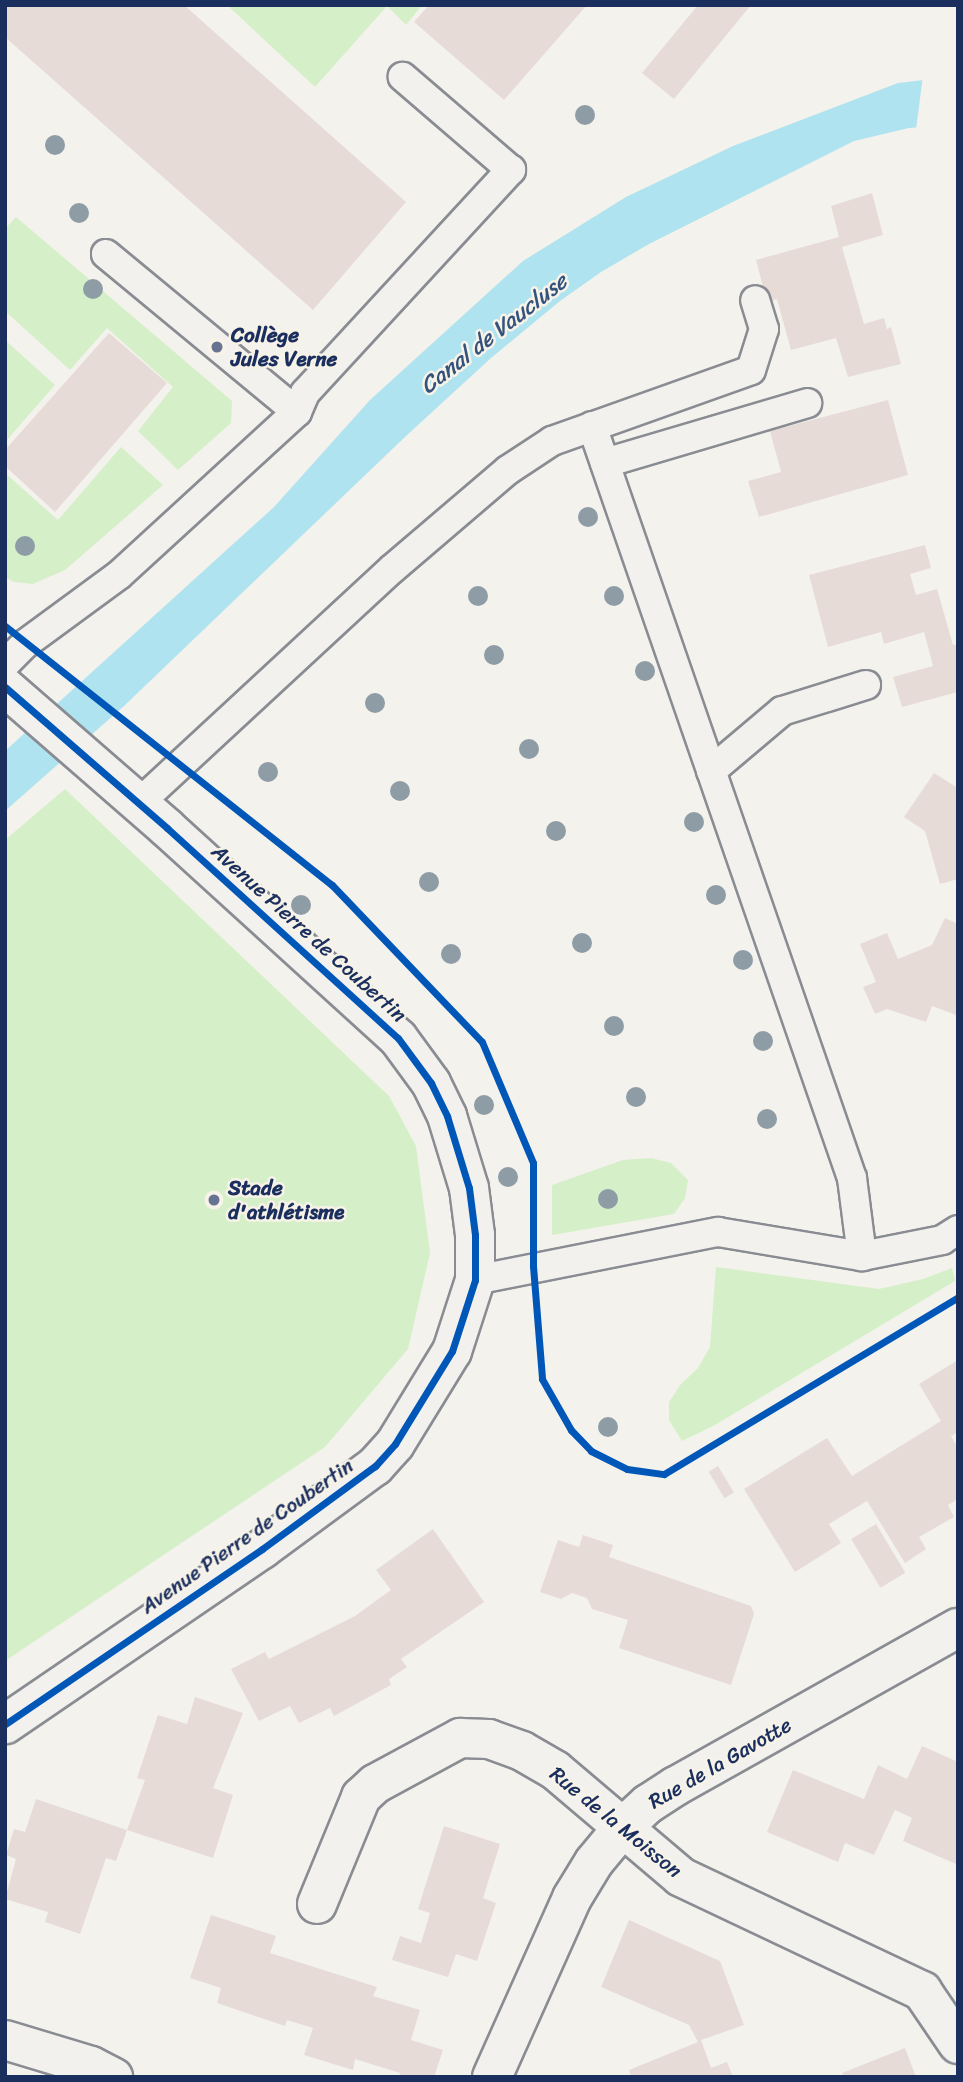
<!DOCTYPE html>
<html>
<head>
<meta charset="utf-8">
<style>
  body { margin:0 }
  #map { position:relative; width:963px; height:2082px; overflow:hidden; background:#f4f2ec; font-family:Sriracha,sans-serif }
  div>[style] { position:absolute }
  .green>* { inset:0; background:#d5efc8 }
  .water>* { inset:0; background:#afe3f0 }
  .pier>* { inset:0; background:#f4f2ec }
  .building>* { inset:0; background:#e7dbd7; transform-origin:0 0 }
  .roads { filter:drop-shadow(2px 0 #898c92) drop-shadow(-2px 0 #898c92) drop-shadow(0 2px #898c92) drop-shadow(0 -2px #898c92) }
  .lane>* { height:28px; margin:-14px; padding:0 14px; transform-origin:14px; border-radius:14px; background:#f2f1ed }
  .street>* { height:38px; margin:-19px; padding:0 19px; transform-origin:19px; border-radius:19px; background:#f2f1ed }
  .cycleway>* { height:7px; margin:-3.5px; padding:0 3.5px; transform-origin:3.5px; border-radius:3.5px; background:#0057b8 }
  .trees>* { width:20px; height:20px; margin:-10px; border-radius:50%; background:#8e9ca6 }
  .dots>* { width:19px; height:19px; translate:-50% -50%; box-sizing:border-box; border:4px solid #f7f3e8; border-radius:50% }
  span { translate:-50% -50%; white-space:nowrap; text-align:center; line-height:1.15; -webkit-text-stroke:5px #f7f3e8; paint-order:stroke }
  .poi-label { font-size:21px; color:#1b2f5e; font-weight:700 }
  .left { translate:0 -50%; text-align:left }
  .street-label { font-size:21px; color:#1b2f5e }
  .water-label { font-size:23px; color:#33527c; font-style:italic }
  .frame { position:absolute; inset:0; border:7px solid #1b2f5e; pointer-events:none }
</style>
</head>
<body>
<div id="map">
  <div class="green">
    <i style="clip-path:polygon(227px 5px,422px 5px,406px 25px,387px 6px,315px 87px)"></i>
    <i style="clip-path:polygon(16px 217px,232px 401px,231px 423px,178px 470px,138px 431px,173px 387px,107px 328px,70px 370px,5px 311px,5px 229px)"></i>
    <i style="clip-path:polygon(5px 340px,55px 385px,5px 442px)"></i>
    <i style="clip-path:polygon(121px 447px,163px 485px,65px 570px,33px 584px,14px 582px,5px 577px,5px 473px,58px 520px)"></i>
    <i style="clip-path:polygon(65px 789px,389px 1096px,416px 1146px,430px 1253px,408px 1349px,325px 1447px,5px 1661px,5px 840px)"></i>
    <i style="clip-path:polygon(651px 1158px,671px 1163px,688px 1180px,685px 1198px,674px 1214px,552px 1235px,552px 1185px,623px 1160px)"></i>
    <i style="clip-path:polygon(716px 1267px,879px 1289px,923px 1279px,952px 1268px,955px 1281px,715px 1425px,682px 1441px,669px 1420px,669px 1402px,681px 1384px,698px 1368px,710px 1347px)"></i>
  </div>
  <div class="water">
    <i style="clip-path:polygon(958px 76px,958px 124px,909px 128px,854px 141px,649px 244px,601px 272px,560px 301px,491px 358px,406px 436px,124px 706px,5px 811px,5px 751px,274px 507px,370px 400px,523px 261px,626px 197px,733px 146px,898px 83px)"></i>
  </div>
  <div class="pier">
    <i style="clip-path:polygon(958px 72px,957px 127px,916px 130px,923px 75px)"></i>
  </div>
  <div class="building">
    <i style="clip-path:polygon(5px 5px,184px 5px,406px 202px,313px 310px,5px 37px)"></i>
    <i style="clip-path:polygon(429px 5px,587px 5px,504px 100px,414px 22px)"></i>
    <i style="clip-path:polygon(698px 5px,751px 5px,674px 99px,642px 73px)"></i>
    <i style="clip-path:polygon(872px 193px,883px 235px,842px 247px,864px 324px,884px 318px,887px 329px,891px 327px,901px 364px,848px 377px,836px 338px,791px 350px,777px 299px,767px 302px,756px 260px,839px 237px,831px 206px)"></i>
    <i style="clip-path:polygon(109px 333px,167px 383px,55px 512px,5px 466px,5px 450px)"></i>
    <i style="clip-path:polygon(888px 400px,908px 475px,759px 517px,748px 481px,781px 472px,770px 431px)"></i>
    <i style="clip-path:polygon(925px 545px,931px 568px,910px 574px,916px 595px,937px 589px,953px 645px,958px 644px,958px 692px,902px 707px,893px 677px,933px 666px,924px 632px,884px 644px,881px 632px,828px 647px,809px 575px)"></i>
    <i style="clip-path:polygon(934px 773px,958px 788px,958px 879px,940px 884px,925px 831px,904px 817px)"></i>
    <i style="clip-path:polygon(945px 918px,958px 924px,956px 1015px,932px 1006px,926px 1022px,887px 1009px,875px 1014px,863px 987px,876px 982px,860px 944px,887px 933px,898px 959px,932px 945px)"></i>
    <i style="clip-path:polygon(958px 1360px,958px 1432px,951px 1436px,958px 1448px,958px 1499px,948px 1505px,954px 1517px,919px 1537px,926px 1549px,905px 1563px,867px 1501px,829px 1524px,841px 1543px,795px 1572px,744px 1489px,827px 1438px,852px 1476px,941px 1421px,919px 1384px)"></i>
    <i style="left:718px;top:1466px;width:31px;height:11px;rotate:59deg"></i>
    <i style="left:876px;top:1524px;width:57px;height:29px;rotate:59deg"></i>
    <i style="clip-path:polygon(433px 1529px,484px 1602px,401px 1659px,407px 1667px,389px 1679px,391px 1685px,334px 1716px,330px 1708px,299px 1723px,290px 1706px,259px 1721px,231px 1669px,265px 1652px,269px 1659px,355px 1616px,391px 1590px,376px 1570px)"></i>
    <i style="clip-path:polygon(583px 1535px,613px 1545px,609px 1557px,751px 1606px,754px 1614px,731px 1685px,619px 1648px,628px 1620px,592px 1609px,587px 1598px,572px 1593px,561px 1599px,540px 1592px,558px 1540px,579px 1547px)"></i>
    <i style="clip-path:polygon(195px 1697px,243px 1713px,213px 1788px,233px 1795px,213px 1858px,127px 1830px,145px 1780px,137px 1778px,158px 1715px,187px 1724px)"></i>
    <i style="clip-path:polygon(922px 1746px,958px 1762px,956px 1864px,903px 1841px,912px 1818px,895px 1810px,874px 1855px,845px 1843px,838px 1862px,767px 1832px,793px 1770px,864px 1799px,878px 1765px,907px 1779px)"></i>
    <i style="clip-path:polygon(36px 1799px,127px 1830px,116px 1861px,106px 1858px,80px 1934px,45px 1922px,48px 1912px,5px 1899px,16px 1859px,6px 1855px,14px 1829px,25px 1832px)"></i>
    <i style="clip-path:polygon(444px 1826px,500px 1844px,483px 1898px,496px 1903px,477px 1961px,456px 1954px,448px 1977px,392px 1960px,400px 1936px,421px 1943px,430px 1913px,418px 1909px)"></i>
    <i style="clip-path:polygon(211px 1915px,276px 1936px,270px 1953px,377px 1987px,373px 1996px,420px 2010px,411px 2040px,443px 2050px,434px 2077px,399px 2077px,400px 2073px,355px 2059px,353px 2070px,304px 2055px,313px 2028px,287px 2020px,285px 2026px,217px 2003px,221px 1988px,190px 1978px)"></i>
    <i style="clip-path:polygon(629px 1920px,720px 1961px,744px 2025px,701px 2040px,711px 2068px,727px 2062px,733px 2077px,631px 2077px,629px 2070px,698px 2042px,689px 2025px,601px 1987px)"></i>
    <i style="clip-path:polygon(905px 2048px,916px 2077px,844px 2077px,842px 2073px)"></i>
  </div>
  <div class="roads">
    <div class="lane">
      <i style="left:297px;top:412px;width:21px;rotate:-67deg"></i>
      <i style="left:305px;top:393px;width:304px;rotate:-47.3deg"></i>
      <i style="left:511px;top:170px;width:143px;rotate:-139.3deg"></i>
      <i style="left:592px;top:426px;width:796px;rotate:70.93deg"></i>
      <i style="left:852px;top:1178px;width:79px;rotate:82.7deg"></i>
      <i style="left:605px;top:463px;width:211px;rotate:-16.5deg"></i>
      <i style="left:5px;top:664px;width:28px;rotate:-45deg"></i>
      <i style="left:25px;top:644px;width:117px;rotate:-36.3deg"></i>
      <i style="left:119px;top:575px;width:241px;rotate:-42.5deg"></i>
      <i style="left:297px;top:412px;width:248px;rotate:-140.4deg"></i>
      <i style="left:711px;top:771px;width:93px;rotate:-40.2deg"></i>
      <i style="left:782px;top:711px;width:88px;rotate:-17.2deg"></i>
      <i style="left:138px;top:804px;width:346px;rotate:-42.8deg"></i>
      <i style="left:392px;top:569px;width:153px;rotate:-40.5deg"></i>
      <i style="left:508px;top:470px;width:53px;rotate:-33.4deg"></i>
      <i style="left:552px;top:441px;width:211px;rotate:-19.6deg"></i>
      <i style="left:751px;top:370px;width:43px;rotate:-72.4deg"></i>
      <i style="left:764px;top:329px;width:30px;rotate:-107deg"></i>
      <i style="left:475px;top:1280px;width:248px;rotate:-11.2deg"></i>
      <i style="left:718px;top:1232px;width:146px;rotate:9.5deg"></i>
      <i style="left:862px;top:1256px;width:82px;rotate:-11.3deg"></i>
      <i style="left:942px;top:1240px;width:19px;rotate:-32deg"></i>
    </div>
    <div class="street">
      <i style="left:5px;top:687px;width:215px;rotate:41deg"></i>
      <i style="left:167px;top:828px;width:312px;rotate:42.3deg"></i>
      <i style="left:398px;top:1038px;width:56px;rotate:53.7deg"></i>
      <i style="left:431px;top:1083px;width:37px;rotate:64deg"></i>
      <i style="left:447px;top:1116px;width:75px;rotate:73deg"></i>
      <i style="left:469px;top:1188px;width:47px;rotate:82.7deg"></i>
      <i style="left:475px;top:1235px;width:45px;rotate:90deg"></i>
      <i style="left:475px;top:1280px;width:75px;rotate:107.9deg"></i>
      <i style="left:452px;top:1351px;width:109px;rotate:121.5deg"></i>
      <i style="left:395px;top:1444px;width:30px;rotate:132deg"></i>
      <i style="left:375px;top:1466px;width:140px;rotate:143.7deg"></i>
      <i style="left:262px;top:1549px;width:311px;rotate:145.7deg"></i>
      <i style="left:317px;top:1904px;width:116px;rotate:-67.6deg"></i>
      <i style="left:361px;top:1797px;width:19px;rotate:-43deg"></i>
      <i style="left:375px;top:1784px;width:97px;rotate:-28.4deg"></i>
      <i style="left:460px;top:1738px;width:29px;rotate:2deg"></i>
      <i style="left:489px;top:1739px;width:35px;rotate:20deg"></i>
      <i style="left:522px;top:1751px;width:38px;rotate:30deg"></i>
      <i style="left:555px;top:1770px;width:165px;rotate:40.3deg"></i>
      <i style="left:681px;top:1877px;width:267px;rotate:25.3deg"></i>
      <i style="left:922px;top:1991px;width:64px;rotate:55.8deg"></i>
      <i style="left:5px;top:2040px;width:90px;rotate:16.8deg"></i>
      <i style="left:91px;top:2066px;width:25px;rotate:27deg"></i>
      <i style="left:492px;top:2077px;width:196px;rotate:-65.9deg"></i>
      <i style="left:572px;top:1898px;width:42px;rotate:-58.6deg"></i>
      <i style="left:594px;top:1862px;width:45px;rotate:-50.4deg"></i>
      <i style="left:623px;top:1827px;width:34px;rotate:-43deg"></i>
      <i style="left:648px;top:1804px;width:33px;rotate:-33deg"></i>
      <i style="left:676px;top:1786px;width:323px;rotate:-29.3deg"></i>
    </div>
  </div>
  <div class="cycleway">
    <i style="left:5px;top:626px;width:417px;rotate:38.4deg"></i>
    <i style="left:332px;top:885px;width:217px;rotate:46.3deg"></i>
    <i style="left:482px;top:1042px;width:131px;rotate:67.1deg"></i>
    <i style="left:533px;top:1163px;width:103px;rotate:90deg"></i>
    <i style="left:533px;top:1266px;width:113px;rotate:85.4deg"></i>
    <i style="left:542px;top:1379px;width:59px;rotate:60.4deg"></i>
    <i style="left:571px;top:1430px;width:29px;rotate:46deg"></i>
    <i style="left:591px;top:1451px;width:40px;rotate:26.6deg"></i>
    <i style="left:627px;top:1469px;width:37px;rotate:8deg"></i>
    <i style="left:664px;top:1474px;width:343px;rotate:-31deg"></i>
    <i style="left:5px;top:687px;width:215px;rotate:41deg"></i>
    <i style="left:167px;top:828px;width:312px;rotate:42.3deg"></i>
    <i style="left:398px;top:1038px;width:56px;rotate:53.7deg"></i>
    <i style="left:431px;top:1083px;width:37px;rotate:64deg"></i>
    <i style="left:447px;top:1116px;width:75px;rotate:73deg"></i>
    <i style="left:469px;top:1188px;width:47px;rotate:82.7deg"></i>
    <i style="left:475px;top:1235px;width:45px;rotate:90deg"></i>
    <i style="left:475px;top:1280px;width:75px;rotate:107.9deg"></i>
    <i style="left:452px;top:1351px;width:109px;rotate:121.5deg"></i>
    <i style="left:395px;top:1444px;width:30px;rotate:132deg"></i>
    <i style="left:375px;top:1466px;width:140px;rotate:143.7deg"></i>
    <i style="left:262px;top:1549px;width:311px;rotate:145.7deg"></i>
  </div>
  <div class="trees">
    <i style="left:585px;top:115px"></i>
    <i style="left:55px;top:145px"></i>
    <i style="left:79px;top:213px"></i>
    <i style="left:93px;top:289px"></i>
    <i style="left:588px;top:517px"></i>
    <i style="left:25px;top:546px"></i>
    <i style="left:478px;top:596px"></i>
    <i style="left:614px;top:596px"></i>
    <i style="left:494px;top:655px"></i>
    <i style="left:645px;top:671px"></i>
    <i style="left:375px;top:703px"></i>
    <i style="left:529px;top:749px"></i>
    <i style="left:268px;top:772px"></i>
    <i style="left:400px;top:791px"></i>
    <i style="left:694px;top:822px"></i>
    <i style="left:556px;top:831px"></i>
    <i style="left:429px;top:882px"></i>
    <i style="left:716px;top:895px"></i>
    <i style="left:301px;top:905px"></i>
    <i style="left:582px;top:943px"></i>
    <i style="left:451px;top:954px"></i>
    <i style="left:743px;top:960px"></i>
    <i style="left:614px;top:1026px"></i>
    <i style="left:763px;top:1041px"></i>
    <i style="left:636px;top:1097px"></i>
    <i style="left:484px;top:1105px"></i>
    <i style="left:767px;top:1119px"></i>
    <i style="left:508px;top:1177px"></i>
    <i style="left:608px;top:1199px"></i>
    <i style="left:608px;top:1427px"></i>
  </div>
  <div class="dots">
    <i style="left:217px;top:347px;background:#677390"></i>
    <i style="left:214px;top:1200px;background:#677390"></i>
  </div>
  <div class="poi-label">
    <span class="left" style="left:231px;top:347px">Collège<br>Jules Verne</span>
    <span class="left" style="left:228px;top:1200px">Stade<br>d'athlétisme</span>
  </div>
  <div class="street-label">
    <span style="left:309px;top:933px;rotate:42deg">Avenue Pierre de Coubertin</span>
    <span style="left:247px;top:1536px;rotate:-35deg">Avenue Pierre de Coubertin</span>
    <span style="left:720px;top:1763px;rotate:-30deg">Rue de la Gavotte</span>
    <span style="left:616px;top:1822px;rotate:39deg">Rue de la Moisson</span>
  </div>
  <div class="water-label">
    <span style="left:494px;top:334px;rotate:-38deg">Canal de Vaucluse</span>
  </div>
  <div class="frame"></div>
</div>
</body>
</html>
